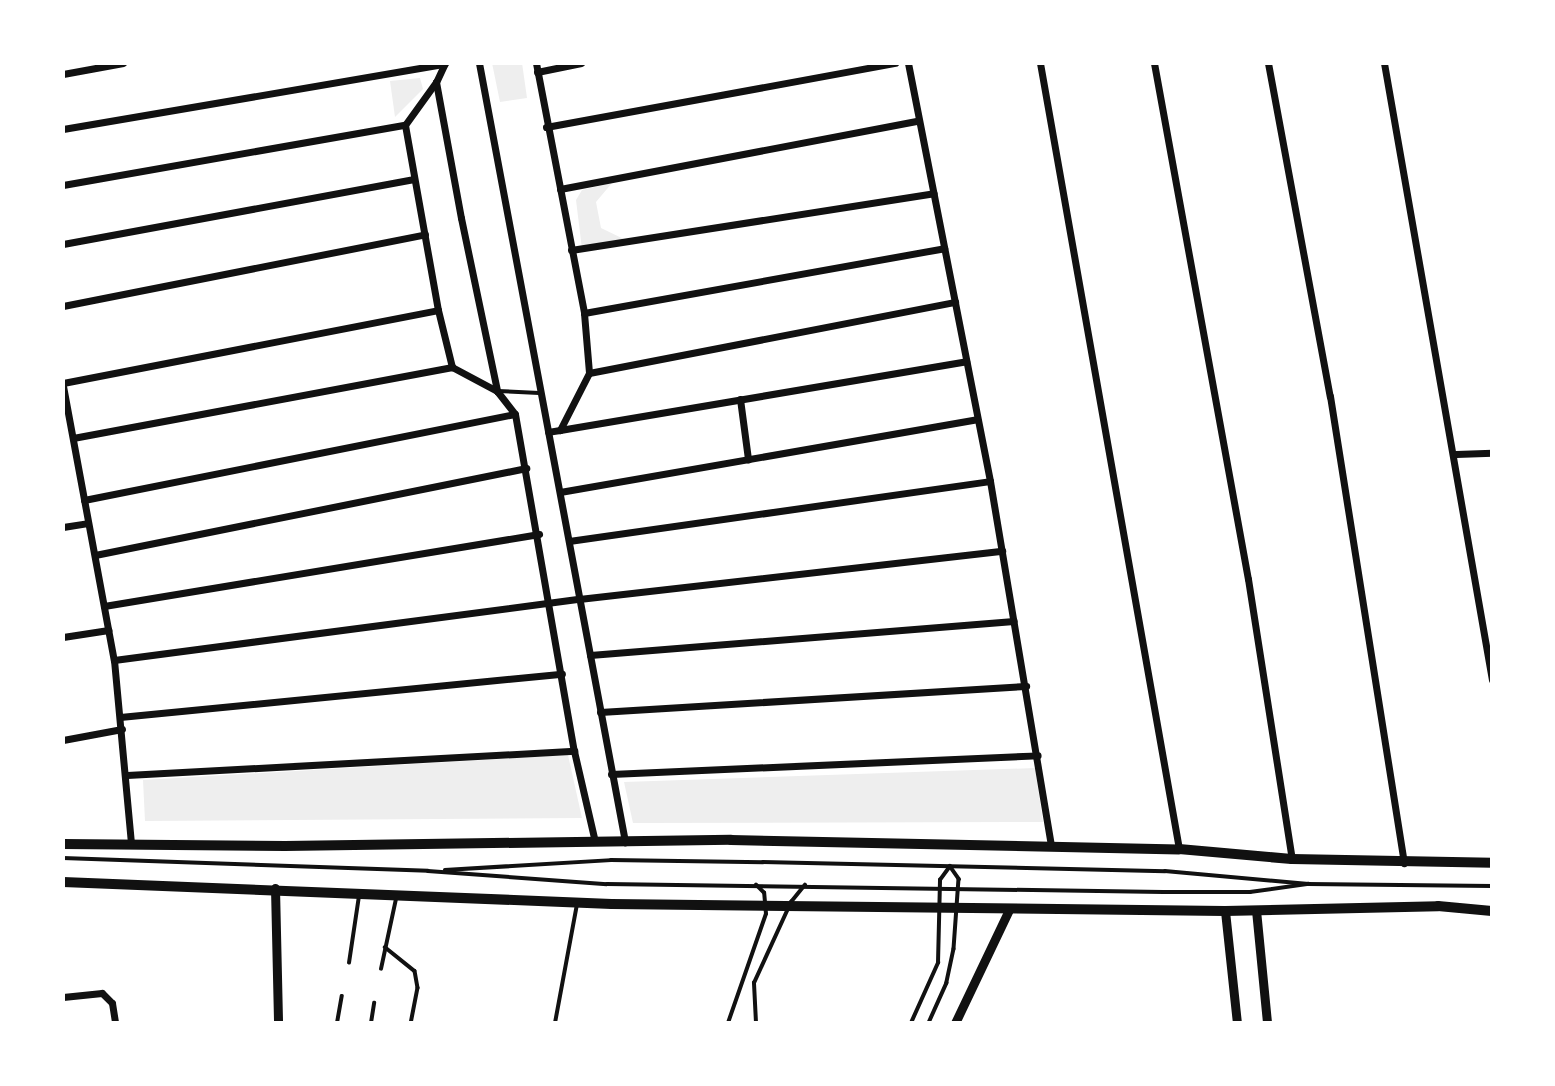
<!DOCTYPE html>
<html>
<head>
<meta charset="utf-8">
<style>
  body { margin:0 }
  #map { position:relative; width:1555px; height:1086px; overflow:hidden; background:#fff; font-family:"Titillium Web",sans-serif }
  div>[style] { position:absolute }
  .green>* { inset:0; background:#eee }
  .service>* { height:3.5px; margin:-1.75px; padding:0 1.75px; transform-origin:1.75px; border-radius:1.75px; background:#111 }
  .minor>* { height:7px; margin:-3.5px; padding:0 3.5px; transform-origin:3.5px; border-radius:3.5px; background:#111 }
  .tertiary>* { height:9px; margin:-4.5px; padding:0 4.5px; transform-origin:4.5px; border-radius:4.5px; background:#111 }
  .primary>* { height:10px; margin:-5px; padding:0 5px; transform-origin:5px; border-radius:5px; background:#111 }
  span { translate:-50% -50%; white-space:nowrap; text-align:center; line-height:1.15; -webkit-text-stroke:6px #fff; paint-order:stroke }
  .frame { position:absolute; inset:0; border:65px solid #fff; pointer-events:none }
</style>
</head>
<body>
<div id="map">
  <div class="green">
    <i style="clip-path:polygon(492px 63px,522px 63px,527px 98px,500px 102px)"></i>
    <i style="clip-path:polygon(420px 78px,423px 89px,395px 117px,390px 81px)"></i>
    <i style="clip-path:polygon(612px 183px,596px 202px,601px 228px,630px 242px,582px 249px,576px 200px,582px 190px)"></i>
    <i style="clip-path:polygon(568px 755px,582px 818px,145px 821px,143px 780px)"></i>
    <i style="clip-path:polygon(1035px 768px,1043px 822px,633px 823px,624px 782px)"></i>
  </div>
  <div class="service">
    <i style="left:498px;top:391px;width:41px;rotate:2.8deg"></i>
    <i style="left:63px;top:858px;width:365px;rotate:2deg"></i>
    <i style="left:428px;top:871px;width:179px;rotate:4.2deg"></i>
    <i style="left:607px;top:884px;width:556px;rotate:0.82deg"></i>
    <i style="left:1163px;top:892px;width:87px"></i>
    <i style="left:1250px;top:892px;width:59px;rotate:-7.9deg"></i>
    <i style="left:445px;top:870px;width:166px;rotate:-3.4deg"></i>
    <i style="left:611px;top:860px;width:152px;rotate:0.8deg"></i>
    <i style="left:763px;top:862px;width:402px;rotate:1.3deg"></i>
    <i style="left:1165px;top:871px;width:144px;rotate:5.2deg"></i>
    <i style="left:1308px;top:884px;width:184px;rotate:0.6deg"></i>
    <i style="left:385px;top:947px;width:38px;rotate:39deg"></i>
    <i style="left:415px;top:971px;width:17px;rotate:80deg"></i>
    <i style="left:418px;top:988px;width:36px;rotate:101deg"></i>
    <i style="left:349px;top:963px;width:68px;rotate:-81.5deg"></i>
    <i style="left:381px;top:969px;width:72px;rotate:-77.9deg"></i>
    <i style="left:337px;top:1023px;width:27px;rotate:-80deg"></i>
    <i style="left:371px;top:1023px;width:20px;rotate:-81deg"></i>
    <i style="left:555px;top:1023px;width:121px;rotate:-79.5deg"></i>
    <i style="left:728px;top:1023px;width:115px;rotate:-70.8deg"></i>
    <i style="left:766px;top:914px;width:21px;rotate:-95deg"></i>
    <i style="left:764px;top:893px;width:11px;rotate:-135deg"></i>
    <i style="left:756px;top:1023px;width:40px;rotate:-92.9deg"></i>
    <i style="left:754px;top:983px;width:89px;rotate:-65.4deg"></i>
    <i style="left:791px;top:902px;width:22px;rotate:-51deg"></i>
    <i style="left:911px;top:1023px;width:66px;rotate:-65.8deg"></i>
    <i style="left:938px;top:963px;width:83px;rotate:-88.6deg"></i>
    <i style="left:940px;top:880px;width:17px;rotate:-54deg"></i>
    <i style="left:950px;top:866px;width:16px;rotate:55deg"></i>
    <i style="left:959px;top:879px;width:70px;rotate:94.1deg"></i>
    <i style="left:954px;top:949px;width:35px;rotate:102deg"></i>
    <i style="left:947px;top:983px;width:44px;rotate:114.2deg"></i>
  </div>
  <div class="minor">
    <i style="left:445px;top:63px;width:21px;rotate:115deg"></i>
    <i style="left:436px;top:82px;width:138px;rotate:79.6deg"></i>
    <i style="left:461px;top:218px;width:177px;rotate:78.2deg"></i>
    <i style="left:497px;top:391px;width:29px;rotate:52deg"></i>
    <i style="left:515px;top:414px;width:342px;rotate:80.1deg"></i>
    <i style="left:574px;top:751px;width:93px;rotate:77deg"></i>
    <i style="left:479px;top:63px;width:793px;rotate:79.38deg"></i>
    <i style="left:536px;top:63px;width:255px;rotate:79.1deg"></i>
    <i style="left:584px;top:313px;width:60px;rotate:85.2deg"></i>
    <i style="left:589px;top:373px;width:64px;rotate:117deg"></i>
    <i style="left:560px;top:430px;width:12px;rotate:171deg"></i>
    <i style="left:908px;top:63px;width:426px;rotate:78.9deg"></i>
    <i style="left:990px;top:481px;width:371px;rotate:80.5deg"></i>
    <i style="left:1040px;top:63px;width:798px;rotate:79.97deg"></i>
    <i style="left:1154px;top:63px;width:524px;rotate:79.68deg"></i>
    <i style="left:1248px;top:579px;width:283px;rotate:81.1deg"></i>
    <i style="left:1268px;top:63px;width:339px;rotate:79.5deg"></i>
    <i style="left:1330px;top:396px;width:473px;rotate:81deg"></i>
    <i style="left:1384px;top:63px;width:626px;rotate:80.07deg"></i>
    <i style="left:537px;top:72px;width:45px;rotate:-11.6deg"></i>
    <i style="left:63px;top:74px;width:61px;rotate:-10.4deg"></i>
    <i style="left:436px;top:82px;width:53px;rotate:125.8deg"></i>
    <i style="left:405px;top:125px;width:188px;rotate:79.9deg"></i>
    <i style="left:438px;top:310px;width:59px;rotate:76.2deg"></i>
    <i style="left:452px;top:367px;width:51px;rotate:28.1deg"></i>
    <i style="left:546px;top:127px;width:355px;rotate:-10.4deg"></i>
    <i style="left:63px;top:129px;width:387px;rotate:-9.7deg"></i>
    <i style="left:63px;top:185px;width:347px;rotate:-10deg"></i>
    <i style="left:560px;top:189px;width:364px;rotate:-10.8deg"></i>
    <i style="left:63px;top:244px;width:357px;rotate:-10.5deg"></i>
    <i style="left:571px;top:250px;width:367px;rotate:-8.9deg"></i>
    <i style="left:63px;top:306px;width:369px;rotate:-11.2deg"></i>
    <i style="left:584px;top:313px;width:366px;rotate:-10.2deg"></i>
    <i style="left:589px;top:373px;width:373px;rotate:-11deg"></i>
    <i style="left:63px;top:383px;width:382px;rotate:-11deg"></i>
    <i style="left:63px;top:386px;width:279px;rotate:79.5deg"></i>
    <i style="left:114px;top:660px;width:185px;rotate:84.7deg"></i>
    <i style="left:740px;top:399px;width:61px;rotate:82.4deg"></i>
    <i style="left:560px;top:430px;width:412px;rotate:-9.6deg"></i>
    <i style="left:73px;top:438px;width:386px;rotate:-10.6deg"></i>
    <i style="left:1456px;top:454px;width:36px;rotate:-2deg"></i>
    <i style="left:560px;top:492px;width:423px;rotate:-9.9deg"></i>
    <i style="left:84px;top:500px;width:439px;rotate:-11.3deg"></i>
    <i style="left:63px;top:527px;width:25px;rotate:-9deg"></i>
    <i style="left:569px;top:541px;width:425px;rotate:-8.1deg"></i>
    <i style="left:95px;top:555px;width:440px;rotate:-11.4deg"></i>
    <i style="left:104px;top:606px;width:441px;rotate:-9.4deg"></i>
    <i style="left:63px;top:637px;width:46px;rotate:-8.8deg"></i>
    <i style="left:590px;top:655px;width:425px;rotate:-4.6deg"></i>
    <i style="left:114px;top:660px;width:469px;rotate:-7.5deg"></i>
    <i style="left:579px;top:599px;width:426px;rotate:-6.5deg"></i>
    <i style="left:600px;top:712px;width:427px;rotate:-3.5deg"></i>
    <i style="left:120px;top:717px;width:444px;rotate:-5.6deg"></i>
    <i style="left:63px;top:740px;width:60px;rotate:-10.6deg"></i>
    <i style="left:611px;top:774px;width:427px;rotate:-2.5deg"></i>
    <i style="left:127px;top:775px;width:448px;rotate:-3.1deg"></i>
    <i style="left:63px;top:997px;width:39px;rotate:-6deg"></i>
    <i style="left:102px;top:993px;width:14px;rotate:45deg"></i>
    <i style="left:112px;top:1003px;width:20px;rotate:81deg"></i>
  </div>
  <div class="tertiary">
    <i style="left:275px;top:888px;width:135px;rotate:88.7deg"></i>
    <i style="left:1256px;top:910px;width:114px;rotate:84.4deg"></i>
    <i style="left:1225px;top:911px;width:113px;rotate:83.9deg"></i>
    <i style="left:955px;top:1023px;width:125px;rotate:-64.5deg"></i>
  </div>
  <div class="primary">
    <i style="left:63px;top:844px;width:222px;rotate:0.5deg"></i>
    <i style="left:285px;top:846px;width:446px;rotate:-0.8deg"></i>
    <i style="left:731px;top:840px;width:448px;rotate:1.2deg"></i>
    <i style="left:1179px;top:849px;width:113px;rotate:5.1deg"></i>
    <i style="left:1292px;top:859px;width:200px;rotate:1.1deg"></i>
    <i style="left:63px;top:882px;width:549px;rotate:2.29deg"></i>
    <i style="left:612px;top:904px;width:613px;rotate:0.65deg"></i>
    <i style="left:1225px;top:911px;width:213px;rotate:-1.3deg"></i>
    <i style="left:1438px;top:906px;width:54px;rotate:5.3deg"></i>
  </div>
  <div class="frame"></div>
</div>
</body>
</html>
